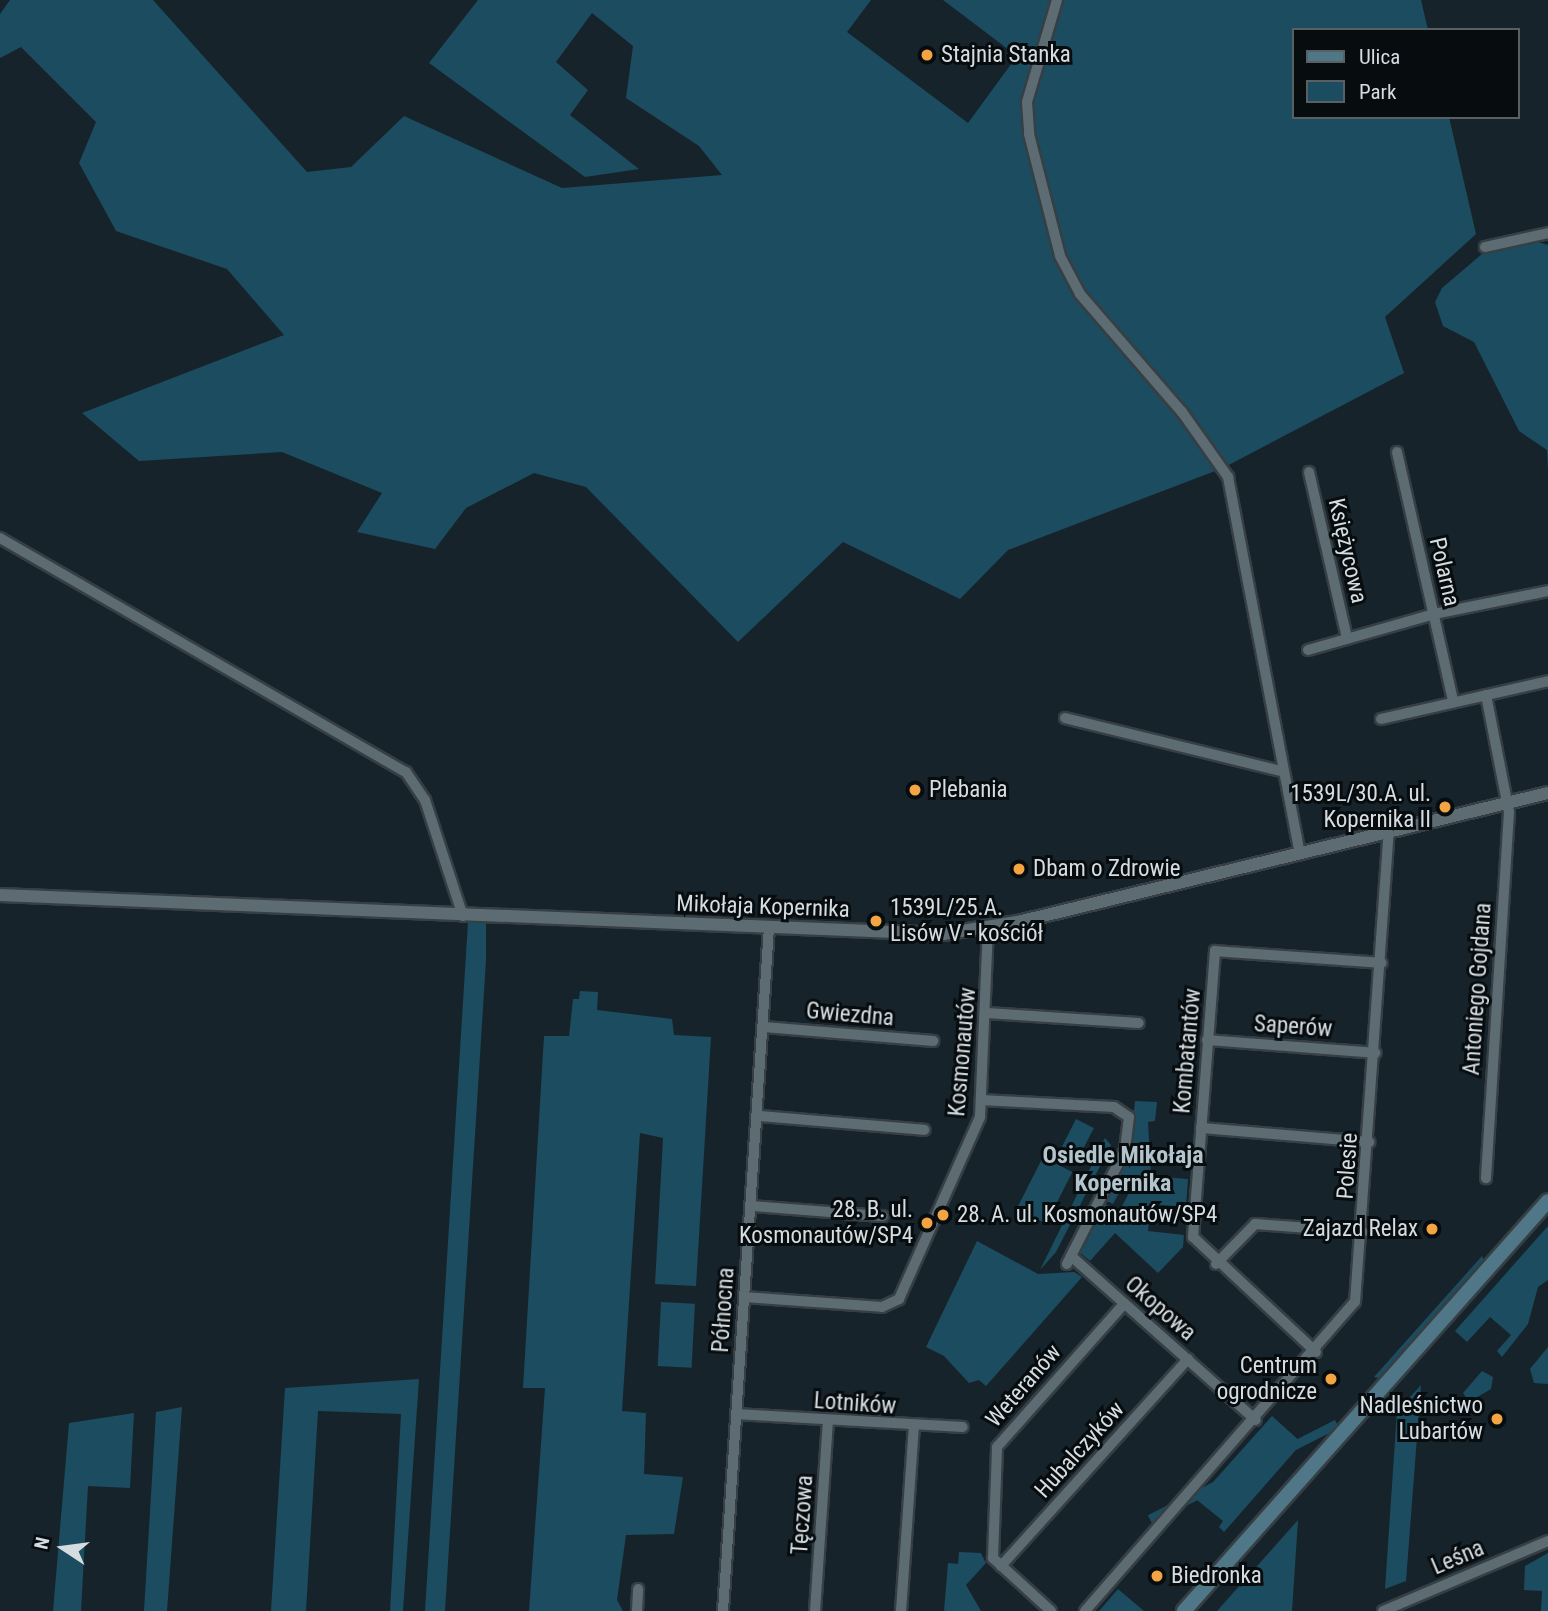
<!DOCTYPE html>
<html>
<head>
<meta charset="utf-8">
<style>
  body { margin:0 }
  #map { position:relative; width:1548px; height:1611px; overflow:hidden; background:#17232a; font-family:"Roboto Condensed",sans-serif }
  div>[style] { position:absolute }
  .green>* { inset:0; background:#1c4c60; transform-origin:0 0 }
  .roads { filter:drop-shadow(2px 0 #353f44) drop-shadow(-2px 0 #353f44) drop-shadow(0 2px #353f44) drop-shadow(0 -2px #353f44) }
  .minor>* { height:10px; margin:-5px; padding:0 5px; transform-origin:5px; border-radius:5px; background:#5d6c73 }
  .tertiary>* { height:12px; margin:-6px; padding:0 6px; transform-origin:6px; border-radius:6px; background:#5d6c73 }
  .secondary>* { height:14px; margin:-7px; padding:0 7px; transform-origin:7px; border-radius:7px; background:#507787 }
  .dots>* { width:19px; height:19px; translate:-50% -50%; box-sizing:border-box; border:4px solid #070c0f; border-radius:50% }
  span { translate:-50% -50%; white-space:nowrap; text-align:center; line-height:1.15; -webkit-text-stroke:6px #070c0f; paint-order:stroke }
  .poi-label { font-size:23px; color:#d5dde1 }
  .left { translate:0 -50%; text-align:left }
  .right { translate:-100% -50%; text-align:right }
  .street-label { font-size:23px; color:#d5dde1 }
  .neighbourhood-label { font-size:24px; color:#b4c4cc; font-weight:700 }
  .legend { position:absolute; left:1292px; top:28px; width:228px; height:91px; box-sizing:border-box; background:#070c0f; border:2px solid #596063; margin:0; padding:9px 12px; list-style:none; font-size:21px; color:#d5dde1 }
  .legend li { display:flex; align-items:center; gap:14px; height:35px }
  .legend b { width:35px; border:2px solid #596063 }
  .north { position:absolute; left:28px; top:1513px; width:70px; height:70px; -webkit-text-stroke:5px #070c0f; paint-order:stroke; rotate:283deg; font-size:19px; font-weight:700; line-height:28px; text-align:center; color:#d5dde1 }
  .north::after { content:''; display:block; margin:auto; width:24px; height:32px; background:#d5dde1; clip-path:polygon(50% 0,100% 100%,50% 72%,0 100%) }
</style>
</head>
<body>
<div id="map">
  <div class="green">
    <i style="clip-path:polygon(10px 0,153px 0,307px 172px,351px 167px,404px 116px,562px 188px,722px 175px,699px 146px,626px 98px,633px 46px,592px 13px,556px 62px,588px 90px,570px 115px,639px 169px,585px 177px,429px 63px,478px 0,871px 0,847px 32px,968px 123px,1017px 56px,943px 0,1421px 0,1428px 30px,1294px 30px,1294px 117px,1449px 117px,1476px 234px,1385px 317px,1404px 373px,1223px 468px,1008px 550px,960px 599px,843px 542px,738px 642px,586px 487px,534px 473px,466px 508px,435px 549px,357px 532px,382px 493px,282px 452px,139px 461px,82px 413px,284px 335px,227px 269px,116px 231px,79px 163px,96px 122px,21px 47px,0 58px,0 14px)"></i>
    <i style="clip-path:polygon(1534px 241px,1548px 245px,1548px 471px,1547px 450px,1519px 431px,1474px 342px,1443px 326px,1435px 302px,1442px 288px,1482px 254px)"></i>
    <i style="clip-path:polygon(468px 922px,486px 923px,486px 960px,445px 1611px,425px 1611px)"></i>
    <i style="clip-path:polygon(580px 991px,598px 992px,597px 1010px,672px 1019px,674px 1035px,711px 1037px,696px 1286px,655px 1284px,663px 1138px,640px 1133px,622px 1411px,646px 1413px,644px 1474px,683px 1477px,674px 1534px,626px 1535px,617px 1600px,623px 1611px,529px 1611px,545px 1388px,523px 1388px,544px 1036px,569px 1036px,573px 999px,579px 999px)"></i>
    <i style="clip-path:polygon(1135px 1101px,1157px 1102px,1155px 1121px,1148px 1122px,1151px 1176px,1188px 1179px,1186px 1207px,1150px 1204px,1148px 1231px,1184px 1235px,1183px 1247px,1158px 1273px,1115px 1233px,1090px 1261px,1078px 1251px,1102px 1202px,1119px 1212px,1135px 1181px,1127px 1178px,1113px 1204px,1103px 1199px,1130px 1149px)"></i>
    <i style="left:1076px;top:1119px;width:20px;height:40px;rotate:27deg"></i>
    <i style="clip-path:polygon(1105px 1138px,1111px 1145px,1056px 1252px,1040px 1270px)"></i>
    <i style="left:1043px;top:1157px;width:33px;height:58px;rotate:27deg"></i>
    <i style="clip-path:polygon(1548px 1226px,1548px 1280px,1538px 1287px,1528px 1324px,1502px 1357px,1497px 1351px,1511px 1335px,1490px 1317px,1467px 1342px,1455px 1331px)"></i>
    <i style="clip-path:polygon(977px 1241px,1038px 1274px,1074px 1272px,1082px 1277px,986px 1386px,979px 1380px,969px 1383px,944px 1356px,926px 1347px)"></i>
    <i style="clip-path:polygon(1482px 1256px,1485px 1263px,1383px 1379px,1374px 1377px)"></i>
    <i style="left:661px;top:1302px;width:34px;height:64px;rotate:3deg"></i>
    <i style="clip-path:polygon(1548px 1347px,1548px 1384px,1534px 1383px,1530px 1369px)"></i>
    <i style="clip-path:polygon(1482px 1371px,1493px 1377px,1491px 1389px,1469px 1402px,1463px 1393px)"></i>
    <i style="clip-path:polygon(419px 1379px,403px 1611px,390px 1611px,401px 1414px,318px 1411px,306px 1611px,271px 1611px,285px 1388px)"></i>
    <i style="clip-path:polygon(1421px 1385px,1406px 1581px,1385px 1589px,1397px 1411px)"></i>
    <i style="clip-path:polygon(182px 1407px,167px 1611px,144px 1611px,156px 1412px)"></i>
    <i style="clip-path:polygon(134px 1413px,130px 1488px,88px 1486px,81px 1611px,53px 1611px,69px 1423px)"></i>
    <i style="clip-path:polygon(1272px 1416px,1302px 1443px,1224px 1532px,1219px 1527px,1223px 1521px,1197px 1500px)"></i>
    <i style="left:1335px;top:1420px;width:9px;height:210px;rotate:63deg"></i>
    <i style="clip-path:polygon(1298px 1520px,1292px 1611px,1217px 1611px)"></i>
    <i style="clip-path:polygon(959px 1552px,981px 1553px,986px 1563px,966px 1585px,981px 1611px,944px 1611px,948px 1563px,958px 1564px)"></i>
    <i style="clip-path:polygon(1548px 1553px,1548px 1611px,1541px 1611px,1542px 1591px,1524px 1590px,1525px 1566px)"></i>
    <i style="clip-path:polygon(1118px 1589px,1144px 1611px,1099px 1611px)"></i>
  </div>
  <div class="roads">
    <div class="minor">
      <i style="left:1057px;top:0;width:106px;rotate:106.4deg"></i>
      <i style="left:1027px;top:102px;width:32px;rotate:86deg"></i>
      <i style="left:1029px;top:134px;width:126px;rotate:75.7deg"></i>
      <i style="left:1060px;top:256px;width:43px;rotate:62.2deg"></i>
      <i style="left:1080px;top:294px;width:156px;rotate:49.2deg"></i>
      <i style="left:1182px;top:412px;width:80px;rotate:54.7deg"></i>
      <i style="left:1228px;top:477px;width:384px;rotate:79.2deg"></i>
      <i style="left:1485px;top:247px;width:65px;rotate:-12.5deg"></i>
      <i style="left:1397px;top:452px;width:255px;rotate:77.3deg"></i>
      <i style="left:1309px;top:472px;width:170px;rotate:77.1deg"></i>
      <i style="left:0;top:538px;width:469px;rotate:30deg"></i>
      <i style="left:406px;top:772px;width:34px;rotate:56deg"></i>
      <i style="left:425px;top:800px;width:122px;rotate:71.9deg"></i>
      <i style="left:1308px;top:650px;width:131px;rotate:-15.9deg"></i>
      <i style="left:1434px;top:614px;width:116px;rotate:-11.4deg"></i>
      <i style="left:1486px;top:695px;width:119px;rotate:78.9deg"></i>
      <i style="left:1509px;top:812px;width:367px;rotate:93.6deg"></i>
      <i style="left:1065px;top:718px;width:222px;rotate:13.8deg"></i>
      <i style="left:1381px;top:719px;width:171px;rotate:-12.8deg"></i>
      <i style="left:987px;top:1013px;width:152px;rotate:3.8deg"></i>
      <i style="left:764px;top:1027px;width:170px;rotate:4.7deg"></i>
      <i style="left:1207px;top:1040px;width:169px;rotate:4.4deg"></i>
      <i style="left:981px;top:1100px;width:133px;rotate:3deg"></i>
      <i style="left:1114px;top:1107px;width:18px;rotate:34deg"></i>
      <i style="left:1129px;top:1117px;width:33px;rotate:97deg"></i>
      <i style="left:1125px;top:1150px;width:128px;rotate:117deg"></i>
      <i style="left:759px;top:1116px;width:166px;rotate:4.8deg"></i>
      <i style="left:1201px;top:1128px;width:169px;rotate:4.8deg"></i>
      <i style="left:752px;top:1206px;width:131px;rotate:4.4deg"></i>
      <i style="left:1071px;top:1256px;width:247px;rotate:41.6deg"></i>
      <i style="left:1216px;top:1264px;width:56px;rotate:-45.7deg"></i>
      <i style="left:1255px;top:1224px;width:108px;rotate:4.2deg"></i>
      <i style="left:744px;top:1297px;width:138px;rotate:4.1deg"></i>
      <i style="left:882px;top:1307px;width:19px;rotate:-25deg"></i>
      <i style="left:899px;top:1299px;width:199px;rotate:-66deg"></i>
      <i style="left:980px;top:1117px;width:189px;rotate:-87.6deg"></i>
      <i style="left:1316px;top:1352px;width:168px;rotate:-136.9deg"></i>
      <i style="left:1193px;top:1237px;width:287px;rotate:-85.6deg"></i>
      <i style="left:1215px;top:951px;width:167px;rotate:4.1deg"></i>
      <i style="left:736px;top:1414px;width:227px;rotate:3.3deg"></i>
      <i style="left:1001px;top:1566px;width:279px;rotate:-47.9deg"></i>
      <i style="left:637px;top:1611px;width:22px;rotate:-87deg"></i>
      <i style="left:723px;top:1611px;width:685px;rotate:-86.15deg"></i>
      <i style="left:815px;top:1611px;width:190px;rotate:-86.1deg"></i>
      <i style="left:901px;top:1611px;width:184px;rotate:-86deg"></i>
      <i style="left:1051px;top:1611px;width:79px;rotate:-137.6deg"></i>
      <i style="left:993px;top:1558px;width:111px;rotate:-87.9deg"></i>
      <i style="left:997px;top:1447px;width:191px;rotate:-48.4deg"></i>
      <i style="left:1085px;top:1611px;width:410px;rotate:-48.9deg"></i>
      <i style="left:1355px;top:1302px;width:471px;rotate:-85.9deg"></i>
      <i style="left:1383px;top:1611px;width:179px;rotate:-23deg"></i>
    </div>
    <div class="tertiary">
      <i style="left:0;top:895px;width:944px;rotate:2.37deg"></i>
      <i style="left:943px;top:934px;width:80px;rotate:-9.3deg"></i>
      <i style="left:1022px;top:921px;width:541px;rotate:-13.68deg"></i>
    </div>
    <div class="secondary">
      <i style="left:1184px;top:1611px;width:548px;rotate:-48.4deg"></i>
    </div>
  </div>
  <div class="dots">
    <i style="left:927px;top:55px;background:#f3a443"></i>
    <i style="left:915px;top:790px;background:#f3a443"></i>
    <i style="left:1445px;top:807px;background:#f3a443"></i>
    <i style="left:1019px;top:869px;background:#f3a443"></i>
    <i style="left:876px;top:921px;background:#f3a443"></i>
    <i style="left:943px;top:1215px;background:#f3a443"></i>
    <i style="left:927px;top:1223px;background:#f3a443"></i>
    <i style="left:1432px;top:1229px;background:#f3a443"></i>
    <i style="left:1331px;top:1379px;background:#f3a443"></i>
    <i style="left:1497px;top:1419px;background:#f3a443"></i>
    <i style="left:1157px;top:1576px;background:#f3a443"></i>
  </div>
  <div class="poi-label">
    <span class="left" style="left:941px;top:55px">Stajnia Stanka</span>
    <span class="left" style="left:929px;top:790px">Plebania</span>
    <span class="right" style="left:1431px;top:807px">1539L/30.A. ul.<br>Kopernika II</span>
    <span class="left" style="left:1033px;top:869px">Dbam o Zdrowie</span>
    <span class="left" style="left:890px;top:921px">1539L/25.A.<br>Lisów V - kościół</span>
    <span class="right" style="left:913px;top:1223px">28. B. ul.<br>Kosmonautów/SP4</span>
    <span class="left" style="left:957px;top:1215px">28. A. ul. Kosmonautów/SP4</span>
    <span class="right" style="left:1418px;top:1229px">Zajazd Relax</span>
    <span class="right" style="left:1317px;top:1379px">Centrum<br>ogrodnicze</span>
    <span class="right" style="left:1483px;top:1419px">Nadleśnictwo<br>Lubartów</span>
    <span class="left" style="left:1171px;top:1576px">Biedronka</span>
  </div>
  <div class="street-label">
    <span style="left:1347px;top:551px;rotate:77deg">Księżycowa</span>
    <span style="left:1444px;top:572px;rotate:77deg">Polarna</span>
    <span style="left:763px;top:907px;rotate:2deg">Mikołaja Kopernika</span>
    <span style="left:1478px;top:989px;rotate:-86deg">Antoniego Gojdana</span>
    <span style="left:850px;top:1015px;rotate:5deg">Gwiezdna</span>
    <span style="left:1293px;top:1027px;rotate:4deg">Saperów</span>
    <span style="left:1188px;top:1051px;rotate:-85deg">Kombatantów</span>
    <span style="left:963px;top:1052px;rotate:-85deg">Kosmonautów</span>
    <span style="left:1348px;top:1166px;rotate:-86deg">Polesie</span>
    <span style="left:1160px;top:1309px;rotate:41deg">Okopowa</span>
    <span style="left:724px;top:1310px;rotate:-86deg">Północna</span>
    <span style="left:1024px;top:1386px;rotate:-49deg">Weteranów</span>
    <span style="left:855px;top:1404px;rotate:4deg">Lotników</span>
    <span style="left:1080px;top:1450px;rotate:-48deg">Hubalczyków</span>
    <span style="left:803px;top:1515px;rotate:-86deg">Tęczowa</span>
    <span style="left:1458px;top:1558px;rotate:-23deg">Leśna</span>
  </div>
  <div class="neighbourhood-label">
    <span style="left:1123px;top:1170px">Osiedle Mikołaja<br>Kopernika</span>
  </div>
  <ul class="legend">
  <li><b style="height:9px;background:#507787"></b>Ulica</li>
  <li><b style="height:19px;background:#1c4c60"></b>Park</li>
  </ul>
  <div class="north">N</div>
</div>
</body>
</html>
